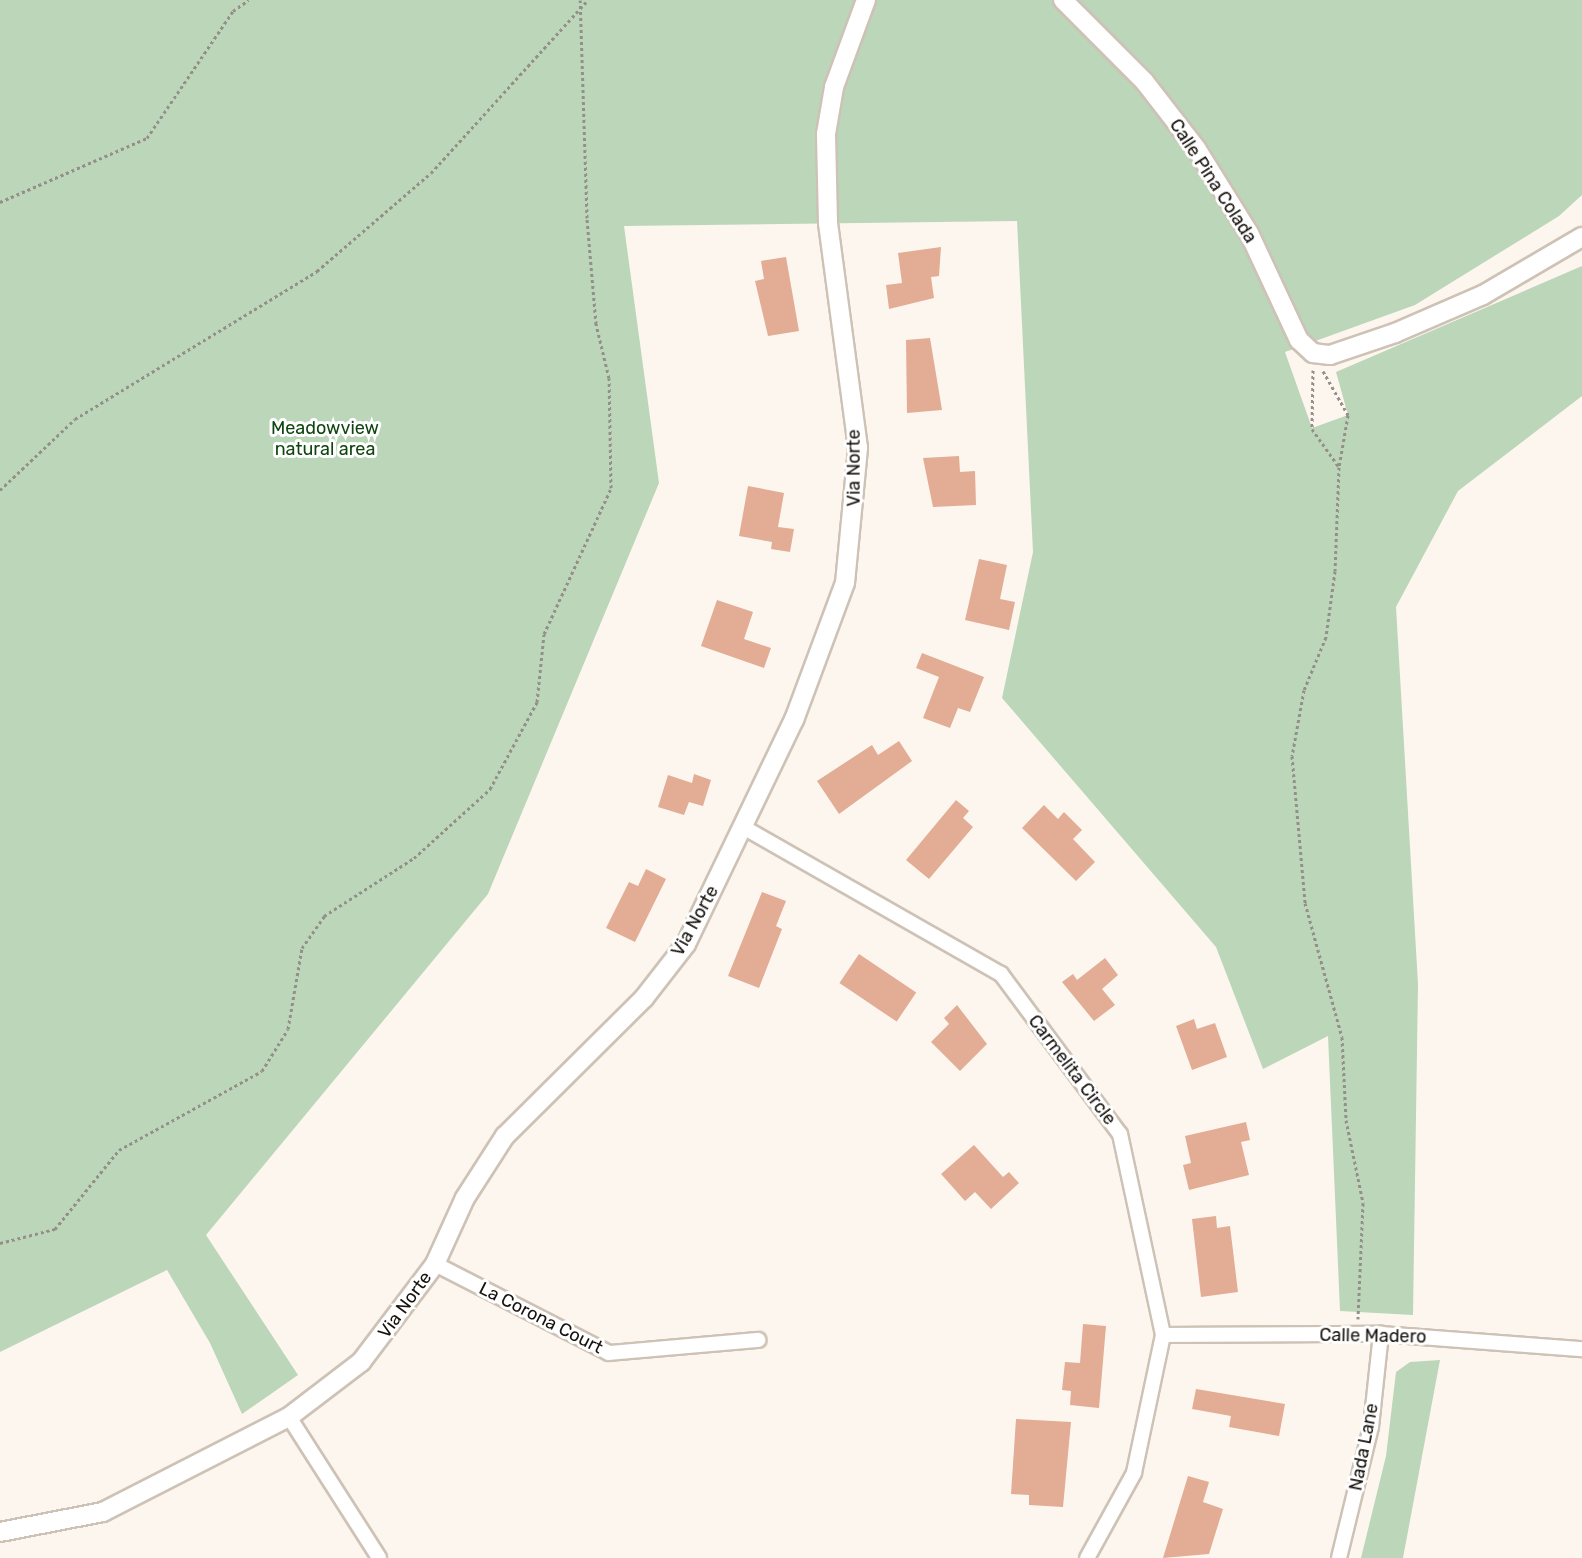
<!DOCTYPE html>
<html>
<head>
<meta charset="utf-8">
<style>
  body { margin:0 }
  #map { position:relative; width:1582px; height:1558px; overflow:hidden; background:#fdf6ee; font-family:Rubik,sans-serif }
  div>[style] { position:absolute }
  .green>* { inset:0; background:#bcd6b9 }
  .building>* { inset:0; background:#e2ac95; transform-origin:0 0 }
  .path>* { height:3px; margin-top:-1.5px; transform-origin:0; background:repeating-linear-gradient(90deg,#948f89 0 3px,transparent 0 6px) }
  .roads { filter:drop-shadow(2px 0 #cdc2b5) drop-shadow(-2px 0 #cdc2b5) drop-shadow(0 2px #cdc2b5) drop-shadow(0 -2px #cdc2b5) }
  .minor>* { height:14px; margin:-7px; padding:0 7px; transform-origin:7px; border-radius:7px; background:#fff }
  .tertiary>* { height:18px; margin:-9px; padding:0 9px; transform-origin:9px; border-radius:9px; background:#fff }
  span { translate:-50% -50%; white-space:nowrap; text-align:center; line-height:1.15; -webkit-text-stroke:6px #fff; paint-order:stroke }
  .street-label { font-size:18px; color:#15110d }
  .park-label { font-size:18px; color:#0f450f }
</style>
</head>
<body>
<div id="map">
  <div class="green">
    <i style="clip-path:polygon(0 0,1582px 0,1582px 195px,1559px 216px,1415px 305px,1285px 352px,1312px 428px,1348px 415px,1336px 372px,1582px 266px,1582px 396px,1458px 491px,1396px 607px,1418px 984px,1413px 1315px,1340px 1311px,1328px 1036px,1263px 1069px,1216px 947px,1002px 698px,1033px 552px,1017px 221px,624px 226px,659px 483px,488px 894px,206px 1235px,298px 1375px,242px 1414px,210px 1343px,167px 1270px,0 1352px)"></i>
    <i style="clip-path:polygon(1440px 1360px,1403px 1558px,1361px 1558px,1386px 1456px,1396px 1372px,1410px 1362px)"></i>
  </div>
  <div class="building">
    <i style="clip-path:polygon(941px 247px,939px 276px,931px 277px,934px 298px,889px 309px,886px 285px,902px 283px,898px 253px)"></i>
    <i style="clip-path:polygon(786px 257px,799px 331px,768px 336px,755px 281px,764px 279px,761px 261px)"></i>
    <i style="clip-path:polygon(930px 338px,942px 410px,907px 413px,906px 340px)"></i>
    <i style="clip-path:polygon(959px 456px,960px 472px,975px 471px,976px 505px,933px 507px,923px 458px)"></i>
    <i style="clip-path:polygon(748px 486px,784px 493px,778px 527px,794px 529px,790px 552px,771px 549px,772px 542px,739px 536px)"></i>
    <i style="clip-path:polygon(979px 559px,1007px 565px,1000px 599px,1015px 602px,1009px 630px,965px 620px)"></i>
    <i style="clip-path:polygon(717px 600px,753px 612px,744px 639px,771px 648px,764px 668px,701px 646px)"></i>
    <i style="clip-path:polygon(922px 653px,984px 677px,970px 712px,958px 708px,950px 728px,923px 718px,939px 677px,916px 668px)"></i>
    <i style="clip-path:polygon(899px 741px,912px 761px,839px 814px,817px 781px,872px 745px,878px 755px)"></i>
    <i style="clip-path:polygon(694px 774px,711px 780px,703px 806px,689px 802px,684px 815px,658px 807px,668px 775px,692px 783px)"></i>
    <i style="clip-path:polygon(956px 800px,969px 811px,963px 818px,973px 827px,929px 879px,906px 860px)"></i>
    <i style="clip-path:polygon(1044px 805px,1058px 819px,1064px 812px,1082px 830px,1073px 839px,1095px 862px,1076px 881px,1022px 828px)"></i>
    <i style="clip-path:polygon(646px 869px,666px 879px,635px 942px,606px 928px,629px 882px,638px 886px)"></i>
    <i style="clip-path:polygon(762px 892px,786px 901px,776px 926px,782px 929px,759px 988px,728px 976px)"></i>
    <i style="left:859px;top:954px;width:69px;height:35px;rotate:34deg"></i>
    <i style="clip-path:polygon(1105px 958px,1118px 975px,1102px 989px,1115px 1005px,1094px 1021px,1062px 982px,1073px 974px,1077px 980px)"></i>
    <i style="clip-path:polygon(957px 1005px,987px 1044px,960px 1071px,931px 1042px,949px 1024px,944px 1018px)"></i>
    <i style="clip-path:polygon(1194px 1019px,1197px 1029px,1215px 1023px,1227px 1057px,1192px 1070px,1176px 1026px)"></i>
    <i style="clip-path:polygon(1246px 1122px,1250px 1140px,1241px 1142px,1249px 1175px,1189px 1190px,1183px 1165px,1191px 1163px,1185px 1136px)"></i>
    <i style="clip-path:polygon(974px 1145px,1003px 1177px,1009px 1172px,1019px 1183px,991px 1209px,975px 1192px,965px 1201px,941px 1174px)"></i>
    <i style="clip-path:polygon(1216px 1216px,1217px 1228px,1230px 1226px,1238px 1292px,1201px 1297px,1192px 1219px)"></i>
    <i style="clip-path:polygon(1083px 1324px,1106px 1326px,1099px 1408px,1070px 1405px,1071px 1391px,1062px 1390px,1065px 1362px,1080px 1363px)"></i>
    <i style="clip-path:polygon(1196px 1389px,1285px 1404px,1279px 1436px,1229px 1427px,1231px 1416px,1192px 1409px)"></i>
    <i style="clip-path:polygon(1016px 1419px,1071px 1422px,1063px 1507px,1029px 1505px,1029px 1495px,1011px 1494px)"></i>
    <i style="clip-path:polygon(1188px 1476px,1209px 1482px,1203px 1502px,1223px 1509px,1209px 1554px,1163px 1558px)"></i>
  </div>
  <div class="path">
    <i style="left:0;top:202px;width:160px;rotate:-23.5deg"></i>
    <i style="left:147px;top:138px;width:153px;rotate:-55.9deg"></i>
    <i style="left:233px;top:11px;width:19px;rotate:-35deg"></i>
    <i style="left:1313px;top:370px;width:59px;rotate:91deg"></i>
    <i style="left:1312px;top:429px;width:47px;rotate:54.6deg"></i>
    <i style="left:1339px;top:467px;width:104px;rotate:92.2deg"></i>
    <i style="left:1335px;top:571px;width:67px;rotate:97.8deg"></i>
    <i style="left:1326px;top:637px;width:57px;rotate:112.5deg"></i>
    <i style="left:1304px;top:690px;width:67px;rotate:100.3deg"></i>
    <i style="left:1292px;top:756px;width:148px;rotate:84.9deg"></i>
    <i style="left:1305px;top:903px;width:139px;rotate:74.6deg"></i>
    <i style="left:1342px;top:1037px;width:83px;rotate:87.2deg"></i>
    <i style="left:1346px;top:1120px;width:85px;rotate:78.4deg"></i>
    <i style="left:1363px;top:1203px;width:116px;rotate:92.5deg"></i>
    <i style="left:1323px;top:371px;width:51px;rotate:60.4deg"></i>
    <i style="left:1348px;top:415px;width:53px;rotate:99.8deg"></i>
    <i style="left:0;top:490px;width:103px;rotate:-43.4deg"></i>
    <i style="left:75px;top:419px;width:284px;rotate:-31.4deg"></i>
    <i style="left:317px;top:271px;width:150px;rotate:-40.7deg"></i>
    <i style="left:431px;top:173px;width:234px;rotate:-47.8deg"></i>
    <i style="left:0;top:1243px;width:57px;rotate:-14.3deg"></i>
    <i style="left:55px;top:1229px;width:102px;rotate:-51deg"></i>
    <i style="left:119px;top:1150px;width:163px;rotate:-28.9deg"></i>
    <i style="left:262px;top:1071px;width:49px;rotate:-58.2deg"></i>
    <i style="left:288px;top:1029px;width:82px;rotate:-80.2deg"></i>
    <i style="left:302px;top:948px;width:39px;rotate:-55deg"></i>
    <i style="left:324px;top:916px;width:107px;rotate:-32.8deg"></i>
    <i style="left:414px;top:858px;width:103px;rotate:-42.2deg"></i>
    <i style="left:490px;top:789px;width:99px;rotate:-61.6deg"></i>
    <i style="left:537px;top:702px;width:68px;rotate:-84.1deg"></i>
    <i style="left:544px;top:634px;width:161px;rotate:-65.3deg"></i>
    <i style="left:611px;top:488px;width:110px;rotate:-91deg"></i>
    <i style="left:609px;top:378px;width:56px;rotate:-103.5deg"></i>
    <i style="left:596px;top:324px;width:106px;rotate:-94.9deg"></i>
    <i style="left:587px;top:218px;width:218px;rotate:-91.8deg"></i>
  </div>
  <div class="roads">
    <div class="minor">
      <i style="left:743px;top:827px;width:297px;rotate:29.7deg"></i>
      <i style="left:1001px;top:974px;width:199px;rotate:53.4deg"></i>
      <i style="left:1120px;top:1134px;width:206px;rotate:77.9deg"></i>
      <i style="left:1163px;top:1335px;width:141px;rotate:101.9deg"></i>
      <i style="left:1134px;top:1473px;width:97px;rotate:118.9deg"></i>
      <i style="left:435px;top:1264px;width:195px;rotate:27.1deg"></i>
      <i style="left:609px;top:1353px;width:150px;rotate:-5deg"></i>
      <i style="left:1163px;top:1335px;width:218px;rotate:-0.3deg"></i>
      <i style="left:1381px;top:1334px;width:202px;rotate:4.3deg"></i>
      <i style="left:289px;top:1417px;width:167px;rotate:57.4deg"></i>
      <i style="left:1339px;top:1558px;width:135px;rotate:-76.3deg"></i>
      <i style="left:1371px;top:1427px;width:94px;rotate:-83.9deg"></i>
    </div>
    <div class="tertiary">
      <i style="left:1063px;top:0;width:115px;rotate:45deg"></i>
      <i style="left:1144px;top:81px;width:85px;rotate:52.2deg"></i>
      <i style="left:1196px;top:148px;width:100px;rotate:58.1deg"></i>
      <i style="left:1249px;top:233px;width:118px;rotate:65deg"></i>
      <i style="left:1299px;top:340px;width:19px;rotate:43deg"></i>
      <i style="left:1313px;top:353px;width:17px;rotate:7deg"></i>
      <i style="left:1330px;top:355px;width:69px;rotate:-18.7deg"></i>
      <i style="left:1395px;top:333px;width:96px;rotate:-23.4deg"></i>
      <i style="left:1483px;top:295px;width:115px;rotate:-30.4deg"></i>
      <i style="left:0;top:1532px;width:105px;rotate:-11deg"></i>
      <i style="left:103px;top:1512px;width:209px;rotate:-27.1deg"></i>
      <i style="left:289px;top:1417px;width:91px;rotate:-37.4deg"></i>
      <i style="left:361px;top:1362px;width:123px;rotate:-52.9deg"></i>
      <i style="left:435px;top:1264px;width:72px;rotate:-65.6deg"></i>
      <i style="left:465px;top:1198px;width:74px;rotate:-57.2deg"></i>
      <i style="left:505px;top:1136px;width:196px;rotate:-44.8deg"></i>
      <i style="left:644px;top:998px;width:68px;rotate:-52.1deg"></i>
      <i style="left:686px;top:944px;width:249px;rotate:-64.3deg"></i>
      <i style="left:794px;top:720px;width:146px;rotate:-69.6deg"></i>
      <i style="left:845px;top:583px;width:136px;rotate:-84.5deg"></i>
      <i style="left:858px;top:448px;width:227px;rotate:-97.6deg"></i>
      <i style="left:828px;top:223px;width:89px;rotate:-91.3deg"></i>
      <i style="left:826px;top:134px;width:48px;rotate:-80.3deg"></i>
      <i style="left:834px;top:87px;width:93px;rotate:-69.8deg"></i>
    </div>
  </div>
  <div class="street-label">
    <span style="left:1213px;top:181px;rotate:57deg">Calle Pina Colada</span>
    <span style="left:854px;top:468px;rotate:-90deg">Via Norte</span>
    <span style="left:695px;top:921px;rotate:-61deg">Via Norte</span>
    <span style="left:1072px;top:1070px;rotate:53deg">Carmelita Circle</span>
    <span style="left:405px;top:1305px;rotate:-54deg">Via Norte</span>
    <span style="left:541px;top:1318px;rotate:27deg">La Corona Court</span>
    <span style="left:1373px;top:1336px;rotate:1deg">Calle Madero</span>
    <span style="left:1364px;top:1447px;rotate:-79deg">Nada Lane</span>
  </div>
  <div class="park-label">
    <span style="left:325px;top:439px">Meadowview<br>natural area</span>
  </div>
</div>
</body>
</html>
